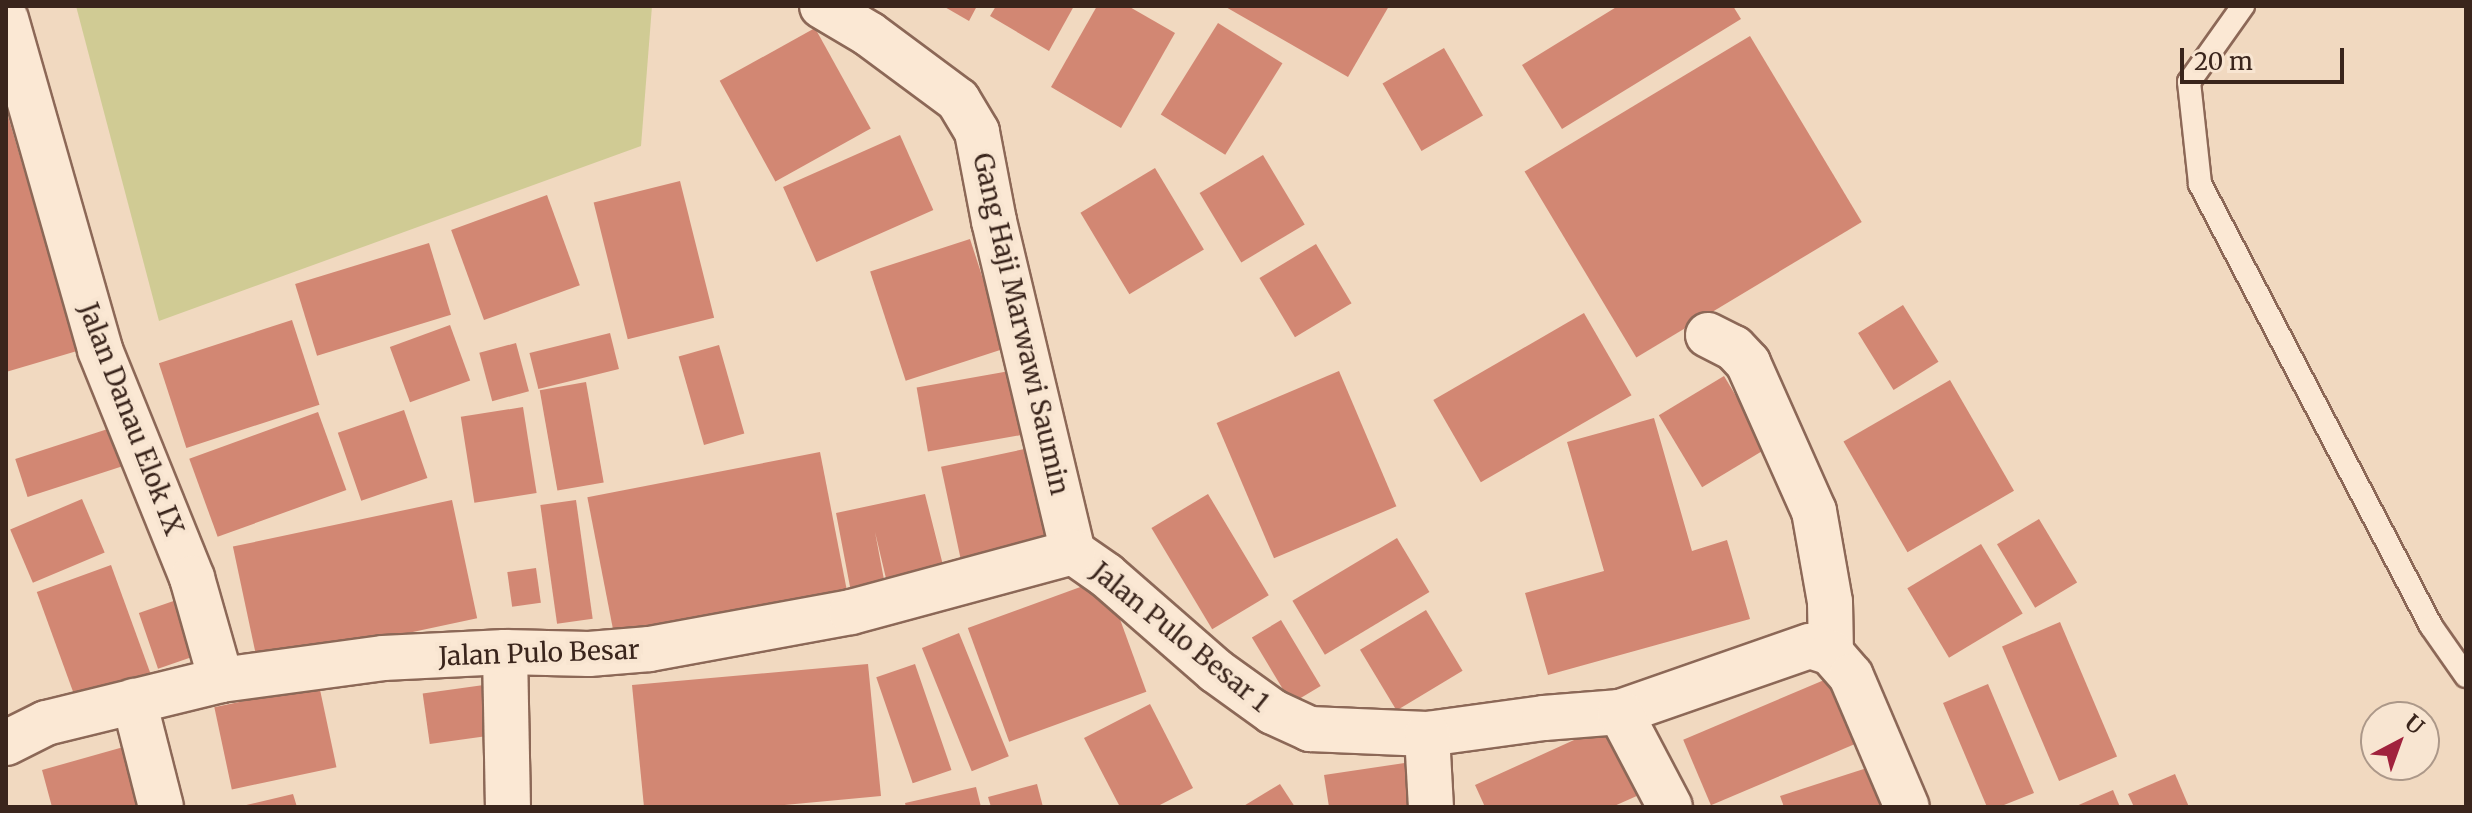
<!DOCTYPE html>
<html>
<head>
<meta charset="utf-8">
<style>
  body { margin:0 }
  #map { position:relative; width:2472px; height:813px; overflow:hidden; background:#f1d9c0; font-family:Merriweather,serif }
  div>[style] { position:absolute }
  .green>* { inset:0; background:#d0cb94 }
  .building>* { inset:0; background:#d28773; transform-origin:0 0 }
  .roads { filter:drop-shadow(2px 0 #8c6857) drop-shadow(-2px 0 #8c6857) drop-shadow(0 2px #8c6857) drop-shadow(0 -2px #8c6857) }
  .lane>* { height:22px; margin:-11px; padding:0 11px; transform-origin:11px; border-radius:11px; background:#fbe8d4 }
  .street>* { height:44px; margin:-22px; padding:0 22px; transform-origin:22px; border-radius:22px; background:#fbe8d4 }
  span { translate:-50% -50%; white-space:nowrap; text-align:center; line-height:1.15; -webkit-text-stroke:8px #f8e5d1; paint-order:stroke }
  .street-label { font-size:26px; color:#3a251c }
  .frame { position:absolute; inset:0; border:8px solid #3a251c; pointer-events:none }
  .north { position:absolute; left:2360px; top:701px; width:80px; height:80px; box-sizing:border-box; background:#f8e5d1; border:2px solid #ac9889; border-radius:50%; rotate:41deg; font-size:22px; font-weight:700; line-height:32px; text-align:center; color:#3a251c }
  .north::after { content:''; display:block; margin:auto; width:28px; height:36px; background:#a0223d; clip-path:polygon(50% 0,100% 100%,50% 72%,0 100%) }
  .scale { position:absolute; left:2180px; top:48px; width:164px; height:36px; box-sizing:border-box; border:4px solid #3a251c; border-top:0; padding-left:10px; font-size:24px; line-height:28px; white-space:nowrap; color:#3a251c; -webkit-text-stroke:6px #f8e5d1; paint-order:stroke }
</style>
</head>
<body>
<div id="map">
  <div class="green">
    <i style="clip-path:polygon(76px 6px,652px 6px,641px 146px,159px 321px)"></i>
  </div>
  <div class="building">
    <i style="clip-path:polygon(943px 6px,977px 6px,969px 21px)"></i>
    <i style="clip-path:polygon(996px 6px,1074px 6px,1049px 51px,990px 16px)"></i>
    <i style="clip-path:polygon(1097px 6px,1128px 6px,1175px 33px,1121px 128px,1051px 87px)"></i>
    <i style="clip-path:polygon(1224px 6px,1389px 6px,1348px 77px)"></i>
    <i style="clip-path:polygon(1618px 6px,1733px 6px,1741px 19px,1562px 129px,1522px 65px)"></i>
    <i style="left:1218px;top:23px;width:76px;height:108px;rotate:32deg"></i>
    <i style="left:815px;top:28px;width:115px;height:109px;rotate:61deg"></i>
    <i style="left:1750px;top:36px;width:217px;height:263px;rotate:59deg"></i>
    <i style="left:1444px;top:48px;width:78px;height:71px;rotate:60deg"></i>
    <i style="clip-path:polygon(6px 109px,77px 351px,6px 372px)"></i>
    <i style="left:900px;top:135px;width:82px;height:128px;rotate:66deg"></i>
    <i style="left:1263px;top:155px;width:81px;height:74px;rotate:59deg"></i>
    <i style="left:1155px;top:168px;width:95px;height:87px;rotate:59deg"></i>
    <i style="left:680px;top:181px;width:141px;height:89px;rotate:76deg"></i>
    <i style="left:547px;top:195px;width:96px;height:102px;rotate:70deg"></i>
    <i style="left:970px;top:239px;width:115px;height:105px;rotate:72deg"></i>
    <i style="left:429px;top:243px;width:75px;height:140px;rotate:73deg"></i>
    <i style="left:1316px;top:244px;width:69px;height:66px;rotate:59deg"></i>
    <i style="left:1903px;top:305px;width:67px;height:53px;rotate:58deg"></i>
    <i style="left:1584px;top:313px;width:95px;height:174px;rotate:60deg"></i>
    <i style="left:292px;top:320px;width:89px;height:140px;rotate:72deg"></i>
    <i style="left:450px;top:325px;width:59px;height:64px;rotate:70deg"></i>
    <i style="left:610px;top:333px;width:37px;height:83px;rotate:76deg"></i>
    <i style="left:516px;top:343px;width:50px;height:38px;rotate:75deg"></i>
    <i style="left:719px;top:345px;width:92px;height:42px;rotate:74deg"></i>
    <i style="left:1021px;top:369px;width:65px;height:106px;rotate:80deg"></i>
    <i style="left:1339px;top:371px;width:147px;height:133px;rotate:67deg"></i>
    <i style="left:1724px;top:376px;width:84px;height:76px;rotate:59deg"></i>
    <i style="left:1950px;top:380px;width:128px;height:123px;rotate:60deg"></i>
    <i style="left:586px;top:382px;width:102px;height:47px;rotate:80deg"></i>
    <i style="left:523px;top:407px;width:87px;height:63px;rotate:81deg"></i>
    <i style="left:404px;top:410px;width:72px;height:70px;rotate:71deg"></i>
    <i style="left:318px;top:412px;width:83px;height:137px;rotate:70deg"></i>
    <i style="clip-path:polygon(1654px 418px,1692px 551px,1727px 540px,1750px 619px,1548px 675px,1525px 593px,1604px 571px,1567px 442px)"></i>
    <i style="left:117px;top:426px;width:40px;height:107px;rotate:72deg"></i>
    <i style="left:1034px;top:447px;width:108px;height:95px;rotate:78deg"></i>
    <i style="left:820px;top:452px;width:154px;height:237px;rotate:79deg"></i>
    <i style="clip-path:polygon(925px 494px,946px 577px,889px 591px,875px 532px,885px 585px,851px 592px,836px 513px)"></i>
    <i style="left:1208px;top:494px;width:118px;height:66px;rotate:59deg"></i>
    <i style="left:82px;top:499px;width:58px;height:78px;rotate:67deg"></i>
    <i style="left:452px;top:500px;width:121px;height:224px;rotate:78deg"></i>
    <i style="left:576px;top:500px;width:120px;height:36px;rotate:82deg"></i>
    <i style="left:2039px;top:519px;width:74px;height:49px;rotate:59deg"></i>
    <i style="left:1397px;top:538px;width:63px;height:122px;rotate:59deg"></i>
    <i style="left:1981px;top:544px;width:81px;height:86px;rotate:59deg"></i>
    <i style="left:111px;top:565px;width:117px;height:79px;rotate:70deg"></i>
    <i style="left:536px;top:568px;width:35px;height:29px;rotate:82deg"></i>
    <i style="left:1105px;top:578px;width:121px;height:146px;rotate:70deg"></i>
    <i style="left:188px;top:596px;width:59px;height:52px;rotate:71deg"></i>
    <i style="left:1426px;top:610px;width:71px;height:77px;rotate:59deg"></i>
    <i style="left:1281px;top:620px;width:77px;height:34px;rotate:59deg"></i>
    <i style="left:2060px;top:622px;width:146px;height:63px;rotate:67deg"></i>
    <i style="left:959px;top:633px;width:133px;height:40px;rotate:68deg"></i>
    <i style="clip-path:polygon(868px 664px,881px 796px,763px 807px,644px 807px,632px 685px)"></i>
    <i style="left:915px;top:664px;width:112px;height:41px;rotate:71deg"></i>
    <i style="left:1836px;top:675px;width:71px;height:166px;rotate:67deg"></i>
    <i style="left:491px;top:684px;width:51px;height:69px;rotate:82deg"></i>
    <i style="clip-path:polygon(1988px 684px,2034px 793px,1999px 807px,1987px 807px,1943px 703px)"></i>
    <i style="left:319px;top:685px;width:84px;height:107px;rotate:78deg"></i>
    <i style="clip-path:polygon(1150px 704px,1193px 788px,1156px 807px,1120px 807px,1084px 738px)"></i>
    <i style="clip-path:polygon(1607px 725px,1639px 795px,1612px 807px,1485px 807px,1475px 785px)"></i>
    <i style="clip-path:polygon(127px 746px,145px 807px,52px 807px,42px 770px)"></i>
    <i style="clip-path:polygon(1418px 761px,1425px 807px,1329px 807px,1324px 775px)"></i>
    <i style="clip-path:polygon(1870px 767px,1892px 807px,1784px 807px,1780px 796px)"></i>
    <i style="clip-path:polygon(2175px 774px,2189px 807px,2134px 807px,2128px 794px)"></i>
    <i style="clip-path:polygon(1037px 784px,1043px 807px,991px 807px,988px 797px)"></i>
    <i style="clip-path:polygon(1280px 784px,1295px 807px,1242px 807px)"></i>
    <i style="clip-path:polygon(976px 787px,981px 807px,906px 807px,905px 803px)"></i>
    <i style="clip-path:polygon(2113px 790px,2120px 807px,2074px 807px)"></i>
    <i style="clip-path:polygon(293px 794px,297px 807px,242px 807px,242px 806px)"></i>
  </div>
  <div class="roads">
    <div class="lane">
      <i style="left:2243px;top:6px;width:93px;rotate:125.4deg"></i>
      <i style="left:2189px;top:82px;width:103px;rotate:83.8deg"></i>
      <i style="left:2200px;top:184px;width:499px;rotate:62.4deg"></i>
      <i style="left:2431px;top:626px;width:61px;rotate:55deg"></i>
    </div>
    <div class="street">
      <i style="left:822px;top:6px;width:55px;rotate:30.8deg"></i>
      <i style="left:869px;top:34px;width:111px;rotate:36.6deg"></i>
      <i style="left:958px;top:100px;width:37px;rotate:59deg"></i>
      <i style="left:977px;top:132px;width:91px;rotate:79.2deg"></i>
      <i style="left:994px;top:221px;width:340px;rotate:76.6deg"></i>
      <i style="left:6px;top:19px;width:344px;rotate:74.1deg"></i>
      <i style="left:100px;top:350px;width:246px;rotate:68deg"></i>
      <i style="left:192px;top:578px;width:106px;rotate:74.1deg"></i>
      <i style="left:1708px;top:335px;width:29px;rotate:27deg"></i>
      <i style="left:1734px;top:348px;width:21px;rotate:47deg"></i>
      <i style="left:1748px;top:363px;width:162px;rotate:66deg"></i>
      <i style="left:1814px;top:511px;width:92px;rotate:80deg"></i>
      <i style="left:1830px;top:602px;width:51px;rotate:88.9deg"></i>
      <i style="left:1073px;top:552px;width:40px;rotate:34.9deg"></i>
      <i style="left:1106px;top:575px;width:146px;rotate:41.1deg"></i>
      <i style="left:1216px;top:671px;width:70px;rotate:35.7deg"></i>
      <i style="left:1273px;top:712px;width:41px;rotate:24.7deg"></i>
      <i style="left:1310px;top:729px;width:117px;rotate:2.4deg"></i>
      <i style="left:1427px;top:734px;width:118px;rotate:-7.8deg"></i>
      <i style="left:1544px;top:718px;width:76px;rotate:-4.5deg"></i>
      <i style="left:1620px;top:712px;width:201px;rotate:-19.2deg"></i>
      <i style="left:1810px;top:646px;width:22px;rotate:18deg"></i>
      <i style="left:1831px;top:653px;width:30px;rotate:49deg"></i>
      <i style="left:1851px;top:676px;width:142px;rotate:66.9deg"></i>
      <i style="left:505px;top:652px;width:155px;rotate:88.9deg"></i>
      <i style="left:134px;top:701px;width:109px;rotate:75.7deg"></i>
      <i style="left:1620px;top:712px;width:107px;rotate:62.2deg"></i>
      <i style="left:1427px;top:734px;width:73px;rotate:86.9deg"></i>
      <i style="left:6px;top:743px;width:45px;rotate:-26.6deg"></i>
      <i style="left:46px;top:723px;width:180px;rotate:-13.8deg"></i>
      <i style="left:221px;top:680px;width:163px;rotate:-7.7deg"></i>
      <i style="left:383px;top:658px;width:122px;rotate:-2.8deg"></i>
      <i style="left:505px;top:652px;width:84px;rotate:1.4deg"></i>
      <i style="left:589px;top:654px;width:61px;rotate:-4.7deg"></i>
      <i style="left:650px;top:649px;width:204px;rotate:-10.4deg"></i>
      <i style="left:851px;top:612px;width:230px;rotate:-15.1deg"></i>
    </div>
  </div>
  <div class="street-label">
    <span style="left:1021px;top:324px;rotate:77deg">Gang Haji Marwawi Saumin</span>
    <span style="left:131px;top:419px;rotate:69deg">Jalan Danau Elok IX</span>
    <span style="left:1180px;top:637px;rotate:39deg">Jalan Pulo Besar 1</span>
    <span style="left:539px;top:653px;rotate:-2deg">Jalan Pulo Besar</span>
  </div>
  <div class="frame"></div>
  <div class="north">U</div>
  <div class="scale">20 m</div>
</div>
</body>
</html>
